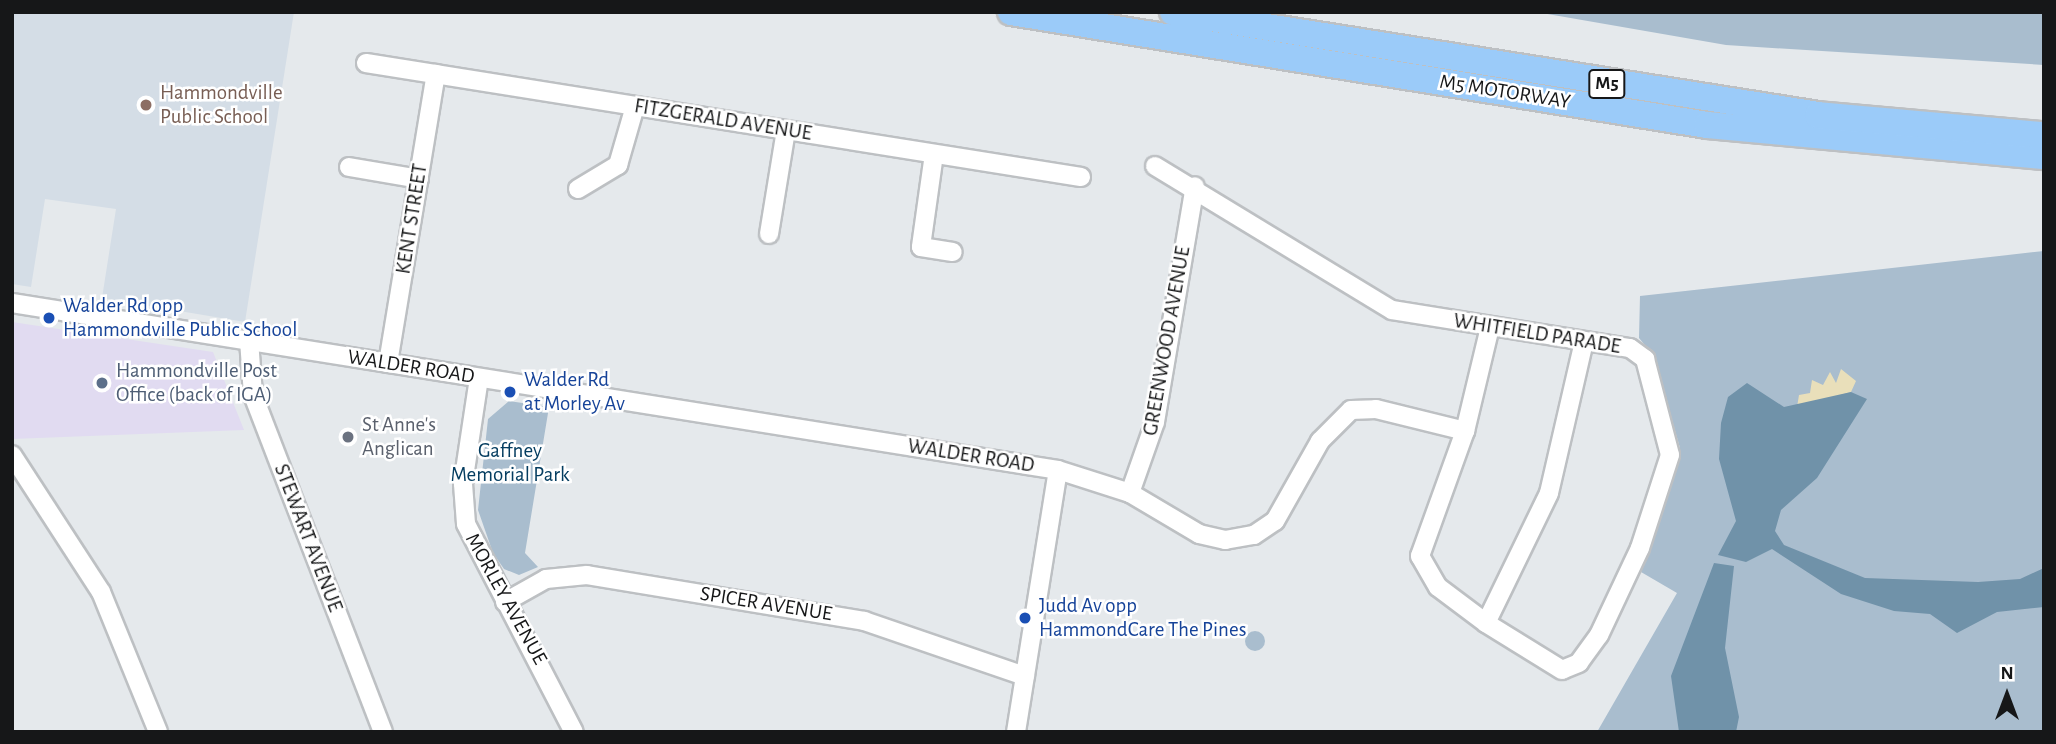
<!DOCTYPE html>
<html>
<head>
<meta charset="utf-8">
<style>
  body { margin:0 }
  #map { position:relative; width:2056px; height:744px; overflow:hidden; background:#e5e9ec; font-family:"Alegreya Sans",sans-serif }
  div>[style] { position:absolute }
  .commercial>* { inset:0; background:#e1dbf1 }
  .built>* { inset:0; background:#d4dde6 }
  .green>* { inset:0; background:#a9bdce }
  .round { border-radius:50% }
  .sand>* { inset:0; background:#e9dfba }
  .water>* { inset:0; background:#7092a9 }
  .roads { filter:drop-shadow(2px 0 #bdc0c3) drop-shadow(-2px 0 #bdc0c3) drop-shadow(0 2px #bdc0c3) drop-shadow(0 -2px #bdc0c3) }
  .minor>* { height:18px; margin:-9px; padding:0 9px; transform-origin:9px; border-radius:9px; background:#fff }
  .highway>* { height:26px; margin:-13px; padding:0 13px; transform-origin:13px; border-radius:13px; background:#9bcbf9 }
  .dots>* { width:19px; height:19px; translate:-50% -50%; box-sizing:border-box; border:4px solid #fff; border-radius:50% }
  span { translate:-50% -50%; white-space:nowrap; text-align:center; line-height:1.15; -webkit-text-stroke:5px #fff; paint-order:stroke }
  .shield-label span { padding:2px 5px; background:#fff; border:2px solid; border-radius:5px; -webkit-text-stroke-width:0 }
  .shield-label { font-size:19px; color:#161718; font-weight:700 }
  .street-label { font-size:21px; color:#161718 }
  .education-label { font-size:21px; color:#785e54 }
  .left { translate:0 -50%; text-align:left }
  .transit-label { font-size:21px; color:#164399 }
  .service-label { font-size:21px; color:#4e5e75 }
  .worship-label { font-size:21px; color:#5b616d }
  .park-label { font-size:21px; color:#053d60 }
  .frame { position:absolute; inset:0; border:14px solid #161718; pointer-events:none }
  .north { position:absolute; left:1972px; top:660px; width:70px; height:70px; -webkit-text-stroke:5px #fff; paint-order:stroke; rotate:0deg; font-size:19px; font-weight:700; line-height:28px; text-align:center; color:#161718 }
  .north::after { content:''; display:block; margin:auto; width:24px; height:32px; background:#161718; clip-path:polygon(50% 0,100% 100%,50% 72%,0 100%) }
</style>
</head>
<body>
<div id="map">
  <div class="commercial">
    <i style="clip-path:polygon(12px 322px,213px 352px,244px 430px,12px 439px)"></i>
  </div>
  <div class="built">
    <i style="clip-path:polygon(12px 12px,294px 12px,245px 322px,102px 298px,116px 209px,45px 199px,31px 287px,12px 284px)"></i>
  </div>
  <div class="green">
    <i style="clip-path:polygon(1536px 12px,2044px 12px,2044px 65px,1726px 45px)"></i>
    <i style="clip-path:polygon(2044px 251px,2044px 732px,1597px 732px,1677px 593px,1641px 572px,1680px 448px,1653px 355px,1639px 338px,1640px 296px)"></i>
    <i style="clip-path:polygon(509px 401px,549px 407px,525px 553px,538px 567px,519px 575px,504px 569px,493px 553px,478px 510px,488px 419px)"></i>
    <i class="round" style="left:1245px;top:631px;width:20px;height:20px"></i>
  </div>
  <div class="sand">
    <i style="clip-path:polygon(1841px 369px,1856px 381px,1851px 392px,1797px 407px,1799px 395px,1810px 393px,1812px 380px,1823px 385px,1830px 372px,1836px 383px)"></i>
  </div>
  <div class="water">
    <i style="clip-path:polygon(1747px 383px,1784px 407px,1851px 392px,1867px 399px,1817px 478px,1781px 510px,1775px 531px,1784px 545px,1865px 578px,1978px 582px,2020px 579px,2044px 568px,2044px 607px,1997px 612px,1957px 633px,1930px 614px,1894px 611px,1841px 594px,1772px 549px,1746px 562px,1718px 555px,1736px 521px,1719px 459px,1721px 423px,1728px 397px)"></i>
    <i style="clip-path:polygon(1714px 563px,1734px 566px,1725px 648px,1739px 717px,1736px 732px,1679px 732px,1671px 676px)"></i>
  </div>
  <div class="roads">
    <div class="minor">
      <i style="left:366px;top:63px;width:724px;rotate:9.06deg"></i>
      <i style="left:934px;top:154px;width:94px;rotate:98deg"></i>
      <i style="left:921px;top:247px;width:32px;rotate:9deg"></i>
      <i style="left:1155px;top:166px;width:277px;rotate:31.3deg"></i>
      <i style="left:1392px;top:310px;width:241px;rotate:9.1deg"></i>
      <i style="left:1630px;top:348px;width:19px;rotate:36deg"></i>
      <i style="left:1645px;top:359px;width:99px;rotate:75.4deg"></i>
      <i style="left:1670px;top:455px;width:98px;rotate:107.9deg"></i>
      <i style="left:1640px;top:548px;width:96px;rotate:115.2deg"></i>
      <i style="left:1599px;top:635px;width:34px;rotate:126deg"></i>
      <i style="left:1579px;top:663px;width:18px;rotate:158deg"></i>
      <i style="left:1562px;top:670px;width:89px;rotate:-148.3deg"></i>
      <i style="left:349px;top:167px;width:71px;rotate:9.7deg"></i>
      <i style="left:578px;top:189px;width:47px;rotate:-31deg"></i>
      <i style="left:618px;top:165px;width:61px;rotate:-73.9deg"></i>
      <i style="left:769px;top:234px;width:105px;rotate:-80.7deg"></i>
      <i style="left:12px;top:303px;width:1059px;rotate:9.07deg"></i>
      <i style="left:1058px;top:470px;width:76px;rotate:17.7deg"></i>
      <i style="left:1130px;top:493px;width:80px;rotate:30.7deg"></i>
      <i style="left:1199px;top:534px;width:27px;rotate:13deg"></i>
      <i style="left:1225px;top:540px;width:29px;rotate:-10deg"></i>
      <i style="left:1254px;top:535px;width:25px;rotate:-34deg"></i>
      <i style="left:1275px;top:521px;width:92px;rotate:-60.6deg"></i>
      <i style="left:1320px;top:441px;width:44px;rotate:-45deg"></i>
      <i style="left:1351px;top:410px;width:25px;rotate:-2deg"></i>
      <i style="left:1376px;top:409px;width:92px;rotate:13.9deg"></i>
      <i style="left:1490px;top:327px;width:107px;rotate:103.5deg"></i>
      <i style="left:1465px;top:431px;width:133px;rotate:109.8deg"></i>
      <i style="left:1420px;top:556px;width:36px;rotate:60deg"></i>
      <i style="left:1438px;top:587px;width:60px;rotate:36.9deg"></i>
      <i style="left:1486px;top:623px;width:144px;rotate:-64.1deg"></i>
      <i style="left:1549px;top:493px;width:156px;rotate:-77deg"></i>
      <i style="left:249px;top:340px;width:55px;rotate:85.8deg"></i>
      <i style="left:253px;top:395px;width:361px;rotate:68.9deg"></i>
      <i style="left:388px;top:363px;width:293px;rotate:-80.6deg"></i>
      <i style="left:479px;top:378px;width:107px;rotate:98.6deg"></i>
      <i style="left:463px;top:484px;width:40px;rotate:85.7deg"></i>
      <i style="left:466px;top:524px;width:234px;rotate:62.6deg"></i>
      <i style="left:12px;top:455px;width:163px;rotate:57deg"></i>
      <i style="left:101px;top:592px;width:151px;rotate:67.8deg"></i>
      <i style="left:1130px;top:493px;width:75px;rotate:-70.6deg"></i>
      <i style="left:1155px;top:422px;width:239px;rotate:-80.4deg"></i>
      <i style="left:505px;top:602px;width:47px;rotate:-29.3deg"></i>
      <i style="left:546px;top:579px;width:41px;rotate:-5.6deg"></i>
      <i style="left:587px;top:575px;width:281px;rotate:9.4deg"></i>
      <i style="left:864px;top:621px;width:170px;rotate:18.9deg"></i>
      <i style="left:1016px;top:732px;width:265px;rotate:-80.9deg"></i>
    </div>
    <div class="highway">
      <i style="left:1011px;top:12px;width:705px;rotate:9.22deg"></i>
      <i style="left:1707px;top:125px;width:338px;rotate:5.3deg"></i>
      <i style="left:1173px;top:12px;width:653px;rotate:9.07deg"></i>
      <i style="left:1818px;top:115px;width:227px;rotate:5.1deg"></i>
    </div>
  </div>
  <div class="dots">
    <i style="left:146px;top:105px;background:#8d6e63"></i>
    <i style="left:49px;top:318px;background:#1a4fb4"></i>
    <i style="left:102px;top:383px;background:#5c6f8a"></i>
    <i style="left:510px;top:392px;background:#1a4fb4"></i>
    <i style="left:348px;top:437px;background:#6b7280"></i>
    <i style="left:1025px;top:618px;background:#1a4fb4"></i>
  </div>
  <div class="shield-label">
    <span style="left:1607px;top:84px">M5</span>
  </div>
  <div class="street-label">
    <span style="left:1505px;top:92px;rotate:9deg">M5 MOTORWAY</span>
    <span style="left:723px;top:120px;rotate:9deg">FITZGERALD AVENUE</span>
    <span style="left:412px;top:219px;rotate:-81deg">KENT STREET</span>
    <span style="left:1537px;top:334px;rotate:9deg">WHITFIELD PARADE</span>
    <span style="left:1167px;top:341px;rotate:-80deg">GREENWOOD AVENUE</span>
    <span style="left:411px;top:367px;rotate:9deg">WALDER ROAD</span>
    <span style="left:971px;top:456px;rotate:9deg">WALDER ROAD</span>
    <span style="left:308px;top:538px;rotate:69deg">STEWART AVENUE</span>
    <span style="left:506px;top:599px;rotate:61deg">MORLEY AVENUE</span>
    <span style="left:766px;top:604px;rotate:9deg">SPICER AVENUE</span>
  </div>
  <div class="education-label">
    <span class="left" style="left:160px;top:105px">Hammondville<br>Public School</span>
  </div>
  <div class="transit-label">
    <span class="left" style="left:63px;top:318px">Walder Rd opp<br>Hammondville Public School</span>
    <span class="left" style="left:524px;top:392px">Walder Rd<br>at Morley Av</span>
    <span class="left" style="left:1039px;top:618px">Judd Av opp<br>HammondCare The Pines</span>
  </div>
  <div class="service-label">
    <span class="left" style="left:116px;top:383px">Hammondville Post<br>Office (back of IGA)</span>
  </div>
  <div class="worship-label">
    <span class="left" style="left:362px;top:437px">St Anne's<br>Anglican</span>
  </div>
  <div class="park-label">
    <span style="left:510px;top:463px">Gaffney<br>Memorial Park</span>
  </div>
  <div class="frame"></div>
  <div class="north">N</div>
</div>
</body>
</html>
